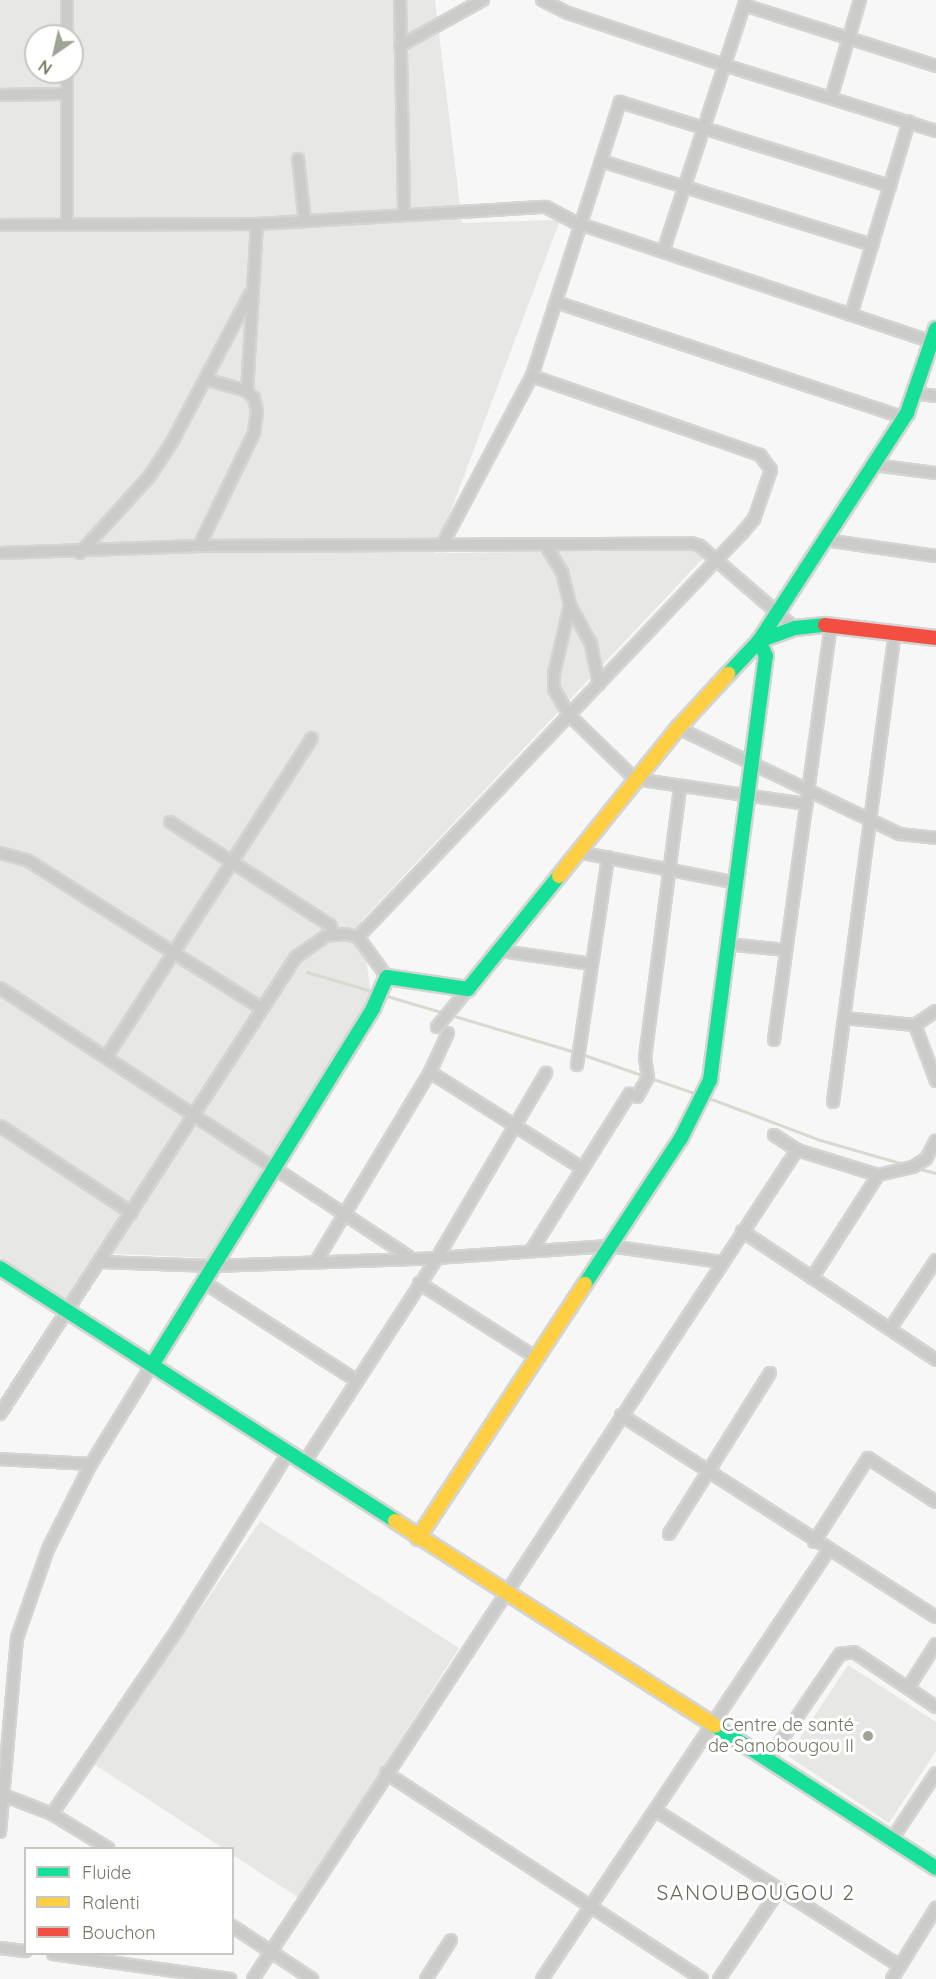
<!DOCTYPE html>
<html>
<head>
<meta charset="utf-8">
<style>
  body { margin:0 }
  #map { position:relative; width:936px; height:1979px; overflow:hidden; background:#f7f7f7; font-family:Quicksand,sans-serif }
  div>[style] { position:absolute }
  .built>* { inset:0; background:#e7e7e5 }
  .stream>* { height:3px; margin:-1.5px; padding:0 1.5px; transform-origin:1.5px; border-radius:1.5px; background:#d8d9cf }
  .roads { filter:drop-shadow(2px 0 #d4d5d3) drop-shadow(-2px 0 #d4d5d3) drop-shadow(0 2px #d4d5d3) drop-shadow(0 -2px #d4d5d3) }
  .street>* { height:10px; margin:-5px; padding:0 5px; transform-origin:5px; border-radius:5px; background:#cbccca }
  .fast>* { height:14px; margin:-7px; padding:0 7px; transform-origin:7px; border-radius:7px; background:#16e098 }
  .slow>* { height:14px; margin:-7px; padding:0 7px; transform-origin:7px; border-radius:7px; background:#ffcf43 }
  .jam>* { height:14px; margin:-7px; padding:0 7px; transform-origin:7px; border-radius:7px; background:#f24e42 }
  .dots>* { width:16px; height:16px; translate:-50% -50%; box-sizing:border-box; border:3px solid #fff; border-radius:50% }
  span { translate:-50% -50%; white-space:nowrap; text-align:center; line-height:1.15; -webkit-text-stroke:6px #fff; paint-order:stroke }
  .poi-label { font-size:18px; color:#707960 }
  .right { translate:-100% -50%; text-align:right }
  .quarter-label { font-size:21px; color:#646a57; letter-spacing:1.5px }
  .legend { position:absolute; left:24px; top:1847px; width:210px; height:108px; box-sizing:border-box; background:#fff; border:2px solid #c6c9bf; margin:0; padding:8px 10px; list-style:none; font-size:18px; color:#707960 }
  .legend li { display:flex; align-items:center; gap:12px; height:30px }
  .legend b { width:30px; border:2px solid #c6c9bf }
  .north { position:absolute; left:24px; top:24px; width:60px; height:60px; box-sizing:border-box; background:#fff; border:2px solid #c6c9bf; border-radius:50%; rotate:214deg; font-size:16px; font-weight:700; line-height:24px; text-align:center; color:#707960 }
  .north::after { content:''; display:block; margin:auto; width:21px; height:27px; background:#9fa595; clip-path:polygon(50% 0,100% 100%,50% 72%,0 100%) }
</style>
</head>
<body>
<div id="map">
  <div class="built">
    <i style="clip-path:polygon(evenodd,0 0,435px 0,462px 223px,560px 220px,435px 553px,699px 550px,706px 555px,361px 921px,371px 995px,211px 1258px,96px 1253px,65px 1300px,0 1257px,0 0,36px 36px,72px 36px,72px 72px,36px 72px,36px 36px)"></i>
    <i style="clip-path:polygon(260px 1521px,459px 1648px,299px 1898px,233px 1855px,232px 1848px,223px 1848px,95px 1765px)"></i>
    <i style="clip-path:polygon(848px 1665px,936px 1722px,936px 1751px,889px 1823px,788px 1756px)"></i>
  </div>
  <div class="stream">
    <i style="left:307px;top:972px;width:67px;rotate:16.5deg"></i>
    <i style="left:387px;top:996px;width:196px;rotate:16.6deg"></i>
    <i style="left:581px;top:1054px;width:123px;rotate:19deg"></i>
    <i style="left:706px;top:1097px;width:122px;rotate:20.7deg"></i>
    <i style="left:820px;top:1140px;width:91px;rotate:16deg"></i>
    <i style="left:916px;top:1168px;width:21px;rotate:14deg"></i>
  </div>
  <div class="roads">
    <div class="street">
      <i style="left:67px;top:0;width:36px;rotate:90deg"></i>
      <i style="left:400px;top:0;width:215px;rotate:88.9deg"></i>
      <i style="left:542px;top:0;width:29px;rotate:27deg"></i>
      <i style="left:568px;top:13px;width:164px;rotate:18.4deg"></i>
      <i style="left:724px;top:65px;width:222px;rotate:17.3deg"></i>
      <i style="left:744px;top:5px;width:201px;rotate:17.6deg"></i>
      <i style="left:400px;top:46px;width:95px;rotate:-29deg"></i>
      <i style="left:67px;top:72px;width:153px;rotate:90deg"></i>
      <i style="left:0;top:95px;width:67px;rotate:-0.9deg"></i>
      <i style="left:831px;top:98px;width:102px;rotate:-73.5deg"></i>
      <i style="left:298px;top:159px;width:62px;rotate:83.6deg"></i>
      <i style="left:601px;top:161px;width:284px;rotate:17.2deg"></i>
      <i style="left:0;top:225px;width:257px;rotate:-0.2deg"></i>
      <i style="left:257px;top:224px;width:289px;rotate:-3.4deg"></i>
      <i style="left:546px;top:207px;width:32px;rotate:28deg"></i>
      <i style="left:574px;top:222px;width:378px;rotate:18.5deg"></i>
      <i style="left:663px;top:252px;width:265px;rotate:-71.8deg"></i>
      <i style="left:556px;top:302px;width:367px;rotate:18.4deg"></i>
      <i style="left:851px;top:315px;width:202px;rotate:-73.3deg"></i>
      <i style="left:205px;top:379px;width:44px;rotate:15.9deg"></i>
      <i style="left:914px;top:393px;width:22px;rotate:8deg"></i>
      <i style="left:874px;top:465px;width:63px;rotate:7.4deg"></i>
      <i style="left:825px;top:540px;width:112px;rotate:8.2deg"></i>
      <i style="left:545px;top:544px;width:33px;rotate:59deg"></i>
      <i style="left:562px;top:572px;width:34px;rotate:76deg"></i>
      <i style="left:570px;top:605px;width:71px;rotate:103.1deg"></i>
      <i style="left:554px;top:674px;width:15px;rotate:90deg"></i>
      <i style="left:554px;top:689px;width:30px;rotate:60deg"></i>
      <i style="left:569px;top:715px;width:92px;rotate:44.1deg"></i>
      <i style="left:635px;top:779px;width:174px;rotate:8.3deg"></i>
      <i style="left:442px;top:545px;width:191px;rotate:-62deg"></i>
      <i style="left:532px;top:376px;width:288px;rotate:-72.2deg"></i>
      <i style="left:620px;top:102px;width:283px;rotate:17.3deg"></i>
      <i style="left:199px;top:546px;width:126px;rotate:-64deg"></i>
      <i style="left:254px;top:433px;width:22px;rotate:-82deg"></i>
      <i style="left:257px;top:411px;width:13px;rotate:-103deg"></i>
      <i style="left:254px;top:398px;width:10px;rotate:-135deg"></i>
      <i style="left:247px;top:391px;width:167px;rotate:-86.6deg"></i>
      <i style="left:0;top:553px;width:199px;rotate:-2deg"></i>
      <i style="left:199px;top:546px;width:492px;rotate:-0.3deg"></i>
      <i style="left:691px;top:543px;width:9px;rotate:18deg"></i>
      <i style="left:700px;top:546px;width:125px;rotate:40.8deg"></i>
      <i style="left:80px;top:553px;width:103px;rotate:-47.8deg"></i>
      <i style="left:149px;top:477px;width:42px;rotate:-56.7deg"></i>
      <i style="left:172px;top:442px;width:167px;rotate:-62.2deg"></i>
      <i style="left:570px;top:605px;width:44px;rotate:61.7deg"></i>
      <i style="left:591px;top:644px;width:41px;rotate:78.7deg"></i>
      <i style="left:678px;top:728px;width:245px;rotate:25.6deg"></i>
      <i style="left:899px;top:834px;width:37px;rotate:6deg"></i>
      <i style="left:170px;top:822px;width:190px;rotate:32.8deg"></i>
      <i style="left:330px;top:925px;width:11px;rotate:68deg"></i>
      <i style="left:578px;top:852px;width:158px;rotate:11deg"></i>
      <i style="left:0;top:853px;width:28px;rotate:15deg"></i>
      <i style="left:27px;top:860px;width:277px;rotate:32.3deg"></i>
      <i style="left:358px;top:937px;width:559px;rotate:-46.45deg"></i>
      <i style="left:743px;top:532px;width:17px;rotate:-50deg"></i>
      <i style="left:754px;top:519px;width:52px;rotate:-70.9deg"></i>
      <i style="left:771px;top:470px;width:19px;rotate:-126deg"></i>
      <i style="left:760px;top:455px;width:241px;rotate:-160.9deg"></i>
      <i style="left:726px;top:944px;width:60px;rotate:5.7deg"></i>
      <i style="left:501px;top:951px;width:92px;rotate:8.1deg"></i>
      <i style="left:0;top:988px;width:488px;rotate:33.3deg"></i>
      <i style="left:844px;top:1018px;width:71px;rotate:5.6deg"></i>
      <i style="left:915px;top:1025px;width:25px;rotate:-34deg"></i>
      <i style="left:915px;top:1025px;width:60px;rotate:69.4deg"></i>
      <i style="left:437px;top:1027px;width:49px;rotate:-50.8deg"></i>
      <i style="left:774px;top:1040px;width:419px;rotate:-82.2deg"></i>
      <i style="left:107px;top:1056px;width:378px;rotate:-57.2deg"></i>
      <i style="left:577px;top:1065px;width:210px;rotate:-81.5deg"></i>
      <i style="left:430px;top:1072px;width:180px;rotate:32.3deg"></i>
      <i style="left:637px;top:1097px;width:23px;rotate:-61deg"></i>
      <i style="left:648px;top:1077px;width:19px;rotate:-99deg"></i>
      <i style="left:645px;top:1058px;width:273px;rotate:-82.6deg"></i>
      <i style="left:833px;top:1102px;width:472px;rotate:-82.5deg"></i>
      <i style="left:0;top:1126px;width:158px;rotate:33.4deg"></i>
      <i style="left:774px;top:1135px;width:27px;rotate:33deg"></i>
      <i style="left:797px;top:1150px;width:85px;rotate:17.2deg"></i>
      <i style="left:878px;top:1175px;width:36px;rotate:-13deg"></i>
      <i style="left:913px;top:1167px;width:15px;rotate:-32deg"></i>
      <i style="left:926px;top:1159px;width:21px;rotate:-62deg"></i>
      <i style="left:742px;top:1231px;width:233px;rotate:33.6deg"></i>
      <i style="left:531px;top:1251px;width:186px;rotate:-57.9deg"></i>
      <i style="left:317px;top:1260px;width:219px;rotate:-59deg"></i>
      <i style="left:430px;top:1072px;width:43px;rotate:-65.2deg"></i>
      <i style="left:101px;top:1262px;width:112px;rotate:2deg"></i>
      <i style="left:213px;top:1266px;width:224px;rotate:-2deg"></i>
      <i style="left:437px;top:1258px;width:172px;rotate:-4deg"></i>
      <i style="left:609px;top:1246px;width:113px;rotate:8.1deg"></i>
      <i style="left:812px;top:1278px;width:122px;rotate:-57.3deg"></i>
      <i style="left:202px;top:1281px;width:184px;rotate:32.8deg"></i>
      <i style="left:419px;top:1283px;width:138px;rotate:32.5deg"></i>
      <i style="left:890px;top:1329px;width:83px;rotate:-56.3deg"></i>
      <i style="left:0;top:1414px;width:544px;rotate:-57.07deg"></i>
      <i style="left:296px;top:957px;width:37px;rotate:-35deg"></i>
      <i style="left:326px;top:936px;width:19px;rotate:-6deg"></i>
      <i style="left:345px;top:934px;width:13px;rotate:13deg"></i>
      <i style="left:358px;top:937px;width:49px;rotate:54.1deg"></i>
      <i style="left:621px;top:1415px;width:374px;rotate:32.7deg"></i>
      <i style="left:0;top:1459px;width:91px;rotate:3.1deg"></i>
      <i style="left:304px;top:1463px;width:244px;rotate:-57deg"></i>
      <i style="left:437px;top:1258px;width:215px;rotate:-59.5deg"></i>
      <i style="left:669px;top:1534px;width:190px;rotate:-57.9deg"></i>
      <i style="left:814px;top:1542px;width:100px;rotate:-57.3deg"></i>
      <i style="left:868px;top:1458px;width:81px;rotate:32.9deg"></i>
      <i style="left:908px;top:1688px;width:52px;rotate:-57.5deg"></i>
      <i style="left:767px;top:1761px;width:130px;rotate:-55.7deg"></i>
      <i style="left:840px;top:1654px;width:14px;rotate:-8deg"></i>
      <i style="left:854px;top:1652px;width:99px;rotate:33.9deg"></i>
      <i style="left:386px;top:1773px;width:377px;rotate:33.1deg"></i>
      <i style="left:3px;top:1795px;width:53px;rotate:21.2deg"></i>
      <i style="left:52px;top:1814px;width:66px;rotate:31.3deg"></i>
      <i style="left:655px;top:1810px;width:290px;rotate:32.5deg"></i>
      <i style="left:52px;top:1814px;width:226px;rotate:-55.8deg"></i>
      <i style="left:179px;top:1627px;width:205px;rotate:-57.9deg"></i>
      <i style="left:0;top:1832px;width:195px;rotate:-85deg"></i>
      <i style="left:17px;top:1638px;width:94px;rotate:-70.8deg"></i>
      <i style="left:48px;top:1549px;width:95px;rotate:-63.2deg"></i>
      <i style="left:91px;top:1464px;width:116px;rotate:-58.4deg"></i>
      <i style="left:892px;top:1839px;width:79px;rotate:-56.3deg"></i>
      <i style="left:232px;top:1926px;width:96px;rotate:33.5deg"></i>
      <i style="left:0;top:1948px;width:26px;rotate:7deg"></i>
      <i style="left:53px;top:1954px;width:179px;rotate:8deg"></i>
      <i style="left:253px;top:1979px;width:992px;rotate:-56.73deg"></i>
      <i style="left:426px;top:1979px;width:46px;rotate:-57.3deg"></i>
      <i style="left:542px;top:1979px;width:515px;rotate:-56.25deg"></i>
      <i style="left:719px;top:1979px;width:107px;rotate:-56deg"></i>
      <i style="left:892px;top:1979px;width:84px;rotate:-58.2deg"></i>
    </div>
    <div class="fast">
      <i style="left:728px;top:674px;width:45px;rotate:-46.8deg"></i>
      <i style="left:759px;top:641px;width:272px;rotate:-57deg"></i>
      <i style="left:907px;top:413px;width:89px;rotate:-71deg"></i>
      <i style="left:0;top:1268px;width:469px;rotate:32.6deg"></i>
      <i style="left:585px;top:1284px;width:175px;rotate:-56.7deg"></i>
      <i style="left:681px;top:1138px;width:65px;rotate:-63.4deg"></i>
      <i style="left:710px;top:1080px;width:428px;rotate:-82.5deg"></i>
      <i style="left:766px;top:656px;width:17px;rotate:-115deg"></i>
      <i style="left:759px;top:641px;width:38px;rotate:-20deg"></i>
      <i style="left:795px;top:628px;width:30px;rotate:-6deg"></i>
      <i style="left:152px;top:1365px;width:420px;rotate:-58.2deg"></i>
      <i style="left:373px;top:1008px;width:34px;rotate:-66deg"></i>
      <i style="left:387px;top:977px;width:82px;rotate:8.4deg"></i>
      <i style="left:468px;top:989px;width:145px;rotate:-51.2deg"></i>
      <i style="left:715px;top:1726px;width:263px;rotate:32.7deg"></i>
    </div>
    <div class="slow">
      <i style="left:559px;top:876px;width:190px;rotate:-51.2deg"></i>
      <i style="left:678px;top:728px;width:74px;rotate:-47.2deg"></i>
      <i style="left:395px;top:1521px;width:380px;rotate:32.6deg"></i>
      <i style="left:418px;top:1538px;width:304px;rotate:-56.7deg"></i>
    </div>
    <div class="jam">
      <i style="left:825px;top:625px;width:112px;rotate:6.7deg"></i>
    </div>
  </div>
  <div class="dots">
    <i style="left:868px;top:1736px;background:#9fa595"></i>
  </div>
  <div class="poi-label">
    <span class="right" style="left:854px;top:1736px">Centre de santé<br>de Sanobougou II</span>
  </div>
  <div class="quarter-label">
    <span style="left:756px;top:1892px">SANOUBOUGOU 2</span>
  </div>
  <ul class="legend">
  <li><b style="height:8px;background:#16e098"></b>Fluide</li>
  <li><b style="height:8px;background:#ffcf43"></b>Ralenti</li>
  <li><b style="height:8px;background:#f24e42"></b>Bouchon</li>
  </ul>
  <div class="north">N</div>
</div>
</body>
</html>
